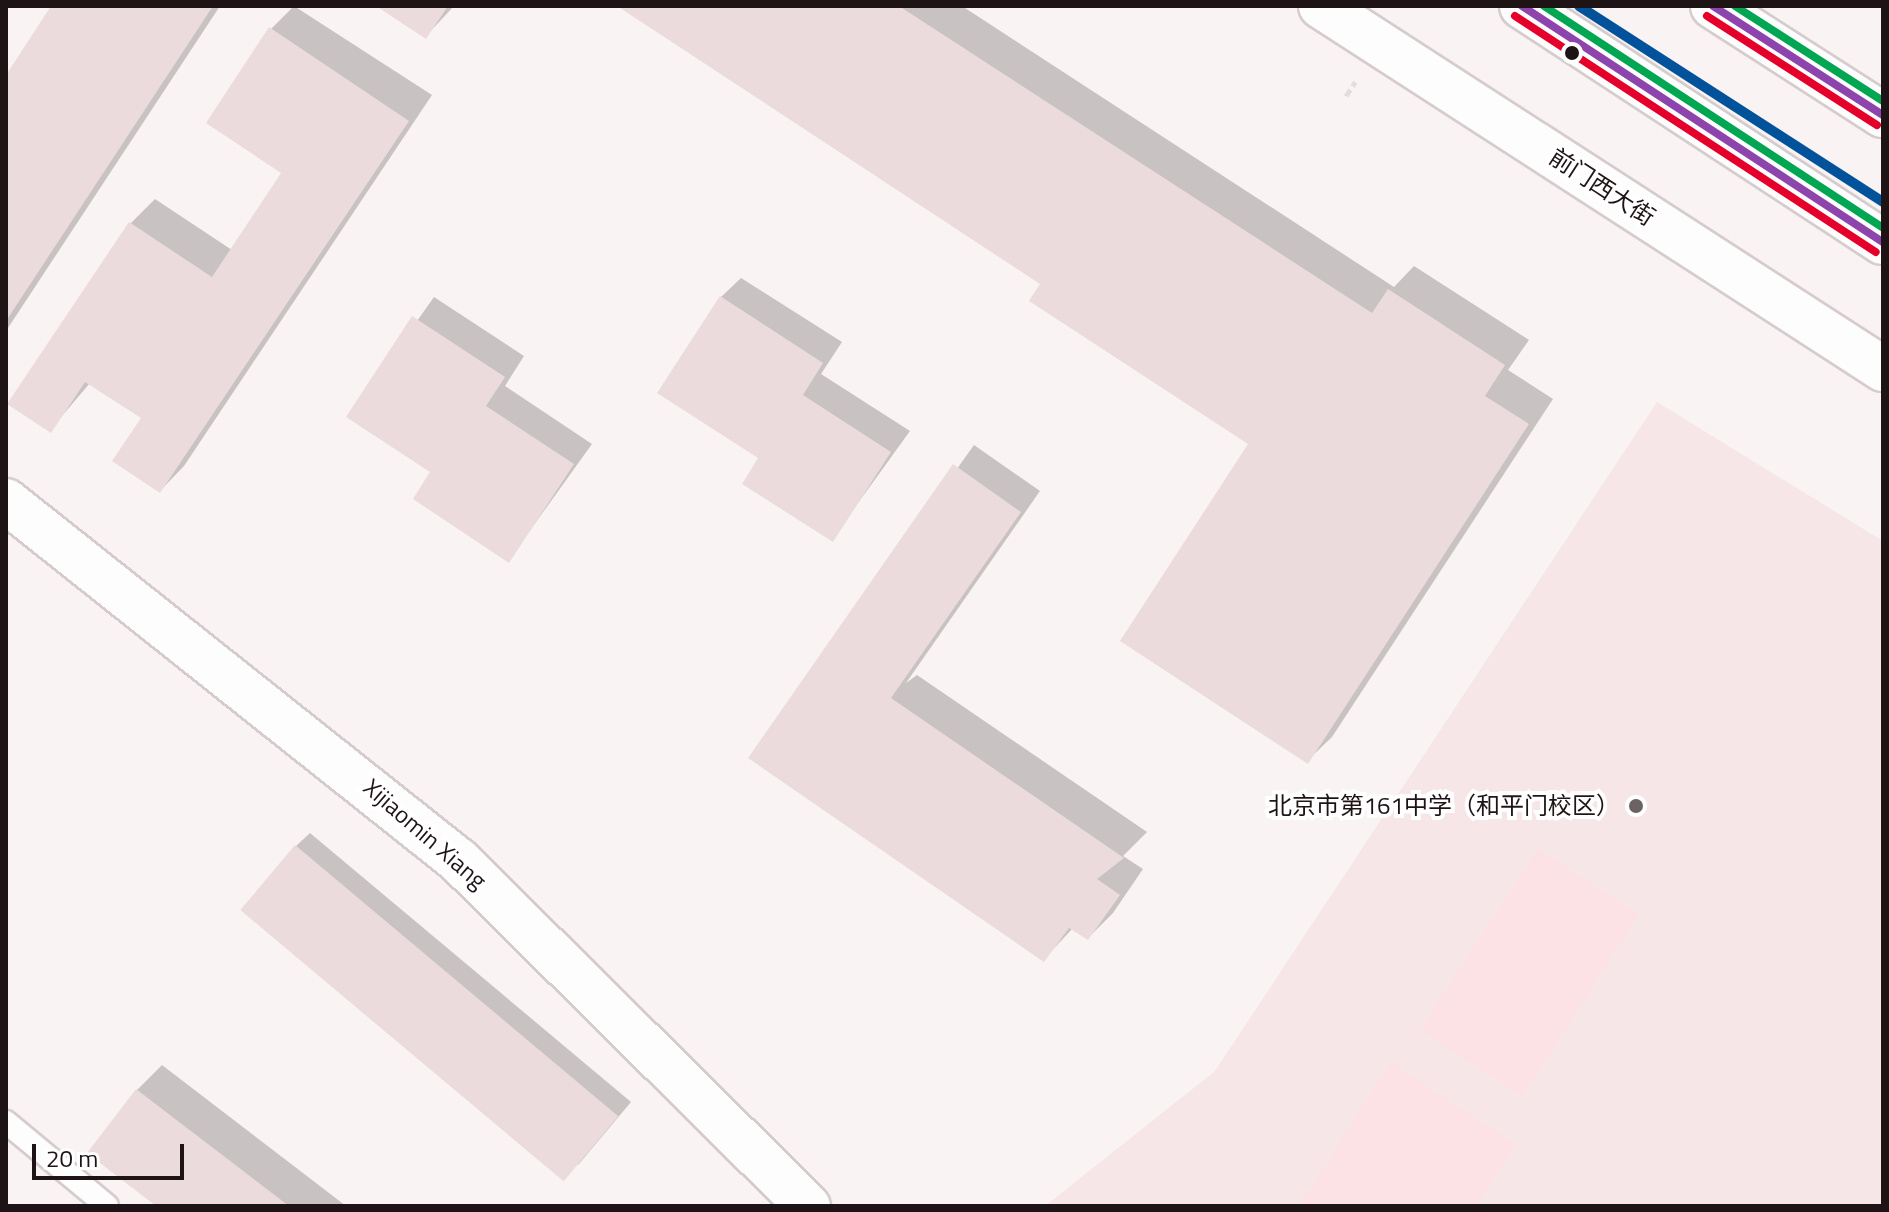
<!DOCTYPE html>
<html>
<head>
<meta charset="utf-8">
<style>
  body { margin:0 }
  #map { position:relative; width:1889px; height:1212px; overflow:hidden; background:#faf3f3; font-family:"Titillium Web","Noto Sans SC",sans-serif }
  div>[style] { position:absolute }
  .built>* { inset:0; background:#f7e6e7 }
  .green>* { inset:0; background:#fce2e4; transform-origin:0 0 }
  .shadow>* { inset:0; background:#0003 }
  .building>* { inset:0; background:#ebdbdc; transform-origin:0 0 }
  .path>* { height:5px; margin-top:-2.5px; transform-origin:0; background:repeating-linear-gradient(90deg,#e0dfdf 0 8px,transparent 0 12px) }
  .roads { filter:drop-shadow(2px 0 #d6cccd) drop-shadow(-2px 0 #d6cccd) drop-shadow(0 2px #d6cccd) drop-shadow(0 -2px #d6cccd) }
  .lane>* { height:22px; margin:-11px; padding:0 11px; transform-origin:11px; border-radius:11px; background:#fefdfd }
  .secondary>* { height:44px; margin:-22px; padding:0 22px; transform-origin:22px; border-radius:22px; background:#fefdfd }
  .primary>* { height:44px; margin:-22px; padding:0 22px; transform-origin:22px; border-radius:22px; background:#fefdfd }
  .bus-1>* { height:8px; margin:-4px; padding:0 4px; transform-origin:4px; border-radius:4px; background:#8e44ad }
  .bus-2>* { height:8px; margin:-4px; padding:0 4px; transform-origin:4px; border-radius:4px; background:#e4002b }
  .bus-3>* { height:8px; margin:-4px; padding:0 4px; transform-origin:4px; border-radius:4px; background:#00a651 }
  .metro-1>* { height:10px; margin:-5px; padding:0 5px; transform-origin:5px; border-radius:5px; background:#00529b }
  .dots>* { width:22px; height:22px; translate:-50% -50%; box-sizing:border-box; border:4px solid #fff; border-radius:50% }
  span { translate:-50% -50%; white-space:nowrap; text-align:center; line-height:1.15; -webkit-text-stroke:8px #fff; paint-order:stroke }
  .street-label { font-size:24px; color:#1f1415 }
  .poi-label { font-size:24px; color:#1f1415 }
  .right { translate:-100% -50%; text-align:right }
  .frame { position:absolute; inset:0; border:8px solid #1f1415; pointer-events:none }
  .scale { position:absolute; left:32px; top:1144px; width:152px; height:36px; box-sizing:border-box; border:4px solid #1f1415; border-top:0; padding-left:10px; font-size:24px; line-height:28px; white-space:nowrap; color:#1f1415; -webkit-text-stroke:6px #fff; paint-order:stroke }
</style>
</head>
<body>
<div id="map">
  <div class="built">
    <i style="clip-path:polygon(1657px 402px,1883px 541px,1883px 1206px,1045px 1206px,1215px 1071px)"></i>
  </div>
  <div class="green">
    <i style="left:1538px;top:849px;width:121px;height:216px;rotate:33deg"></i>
    <i style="clip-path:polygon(1391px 1062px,1516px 1144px,1477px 1206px,1299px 1206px)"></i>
  </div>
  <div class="shadow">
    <i style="clip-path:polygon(54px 6px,220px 6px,6px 331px,6px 79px)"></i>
    <i style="clip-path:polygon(294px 6px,432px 95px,184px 466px,160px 491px,143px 418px,90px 383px,50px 430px,131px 223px,155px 199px,232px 250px,284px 173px,271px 29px)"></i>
    <i style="clip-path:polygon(380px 6px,454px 6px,426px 36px)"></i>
    <i style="clip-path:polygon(621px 6px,962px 6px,1394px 287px,1414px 266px,1529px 340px,1508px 370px,1553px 399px,1332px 737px,1307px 761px,1251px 443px,1043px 283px)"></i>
    <i style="clip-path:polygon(741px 278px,842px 342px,821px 374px,910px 431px,832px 539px,761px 457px,721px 297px)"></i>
    <i style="clip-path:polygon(434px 297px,524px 356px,505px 386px,592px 444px,508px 561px,433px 472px,349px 417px)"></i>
    <i style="clip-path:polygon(974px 445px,1040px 491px,906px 683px,917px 675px,1147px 832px,1123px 856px,1143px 869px,1113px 913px,1088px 938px,1073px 928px,1044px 959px,751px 757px)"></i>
    <i style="clip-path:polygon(310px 833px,631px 1102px,578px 1165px,296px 846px)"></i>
    <i style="clip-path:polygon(162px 1065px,346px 1206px,160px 1206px,137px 1090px)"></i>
  </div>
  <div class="building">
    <i style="clip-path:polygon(51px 6px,213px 6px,6px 321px,6px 75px)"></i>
    <i style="clip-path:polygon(376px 6px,448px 6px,426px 39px)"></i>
    <i style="clip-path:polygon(617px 6px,899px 6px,1372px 313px,1388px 289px,1505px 365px,1485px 396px,1529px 424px,1308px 764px,1120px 641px,1248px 444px,1029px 301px,1040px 284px)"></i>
    <i style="clip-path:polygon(269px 27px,409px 121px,160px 493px,112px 461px,141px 418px,85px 382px,51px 433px,7px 404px,129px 222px,212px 277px,281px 173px,206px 123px)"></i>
    <i style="clip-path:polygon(720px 296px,823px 363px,803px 395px,891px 452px,833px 542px,742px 484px,758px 458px,657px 393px)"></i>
    <i style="clip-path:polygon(412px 316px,505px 377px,486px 406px,574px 464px,509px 563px,413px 499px,430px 472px,346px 417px)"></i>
    <i style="clip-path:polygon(953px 464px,1021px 512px,891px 698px,1124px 858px,1097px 879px,1120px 895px,1088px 940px,1069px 928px,1044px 962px,748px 758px)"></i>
    <i style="left:295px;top:845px;width:422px;height:85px;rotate:40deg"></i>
    <i style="clip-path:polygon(136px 1089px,289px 1206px,156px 1206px,87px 1153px)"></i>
  </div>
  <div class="path">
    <i style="left:1346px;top:96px;width:17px;rotate:-57deg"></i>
  </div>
  <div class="roads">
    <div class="lane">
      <i style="left:6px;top:1122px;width:131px;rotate:39.7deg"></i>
    </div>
    <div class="secondary">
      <i style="left:1321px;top:6px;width:669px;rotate:32.86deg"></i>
      <i style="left:6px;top:501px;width:579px;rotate:38.47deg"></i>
      <i style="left:459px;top:861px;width:491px;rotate:44.7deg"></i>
    </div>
    <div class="primary">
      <i style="left:1522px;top:6px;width:431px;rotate:33.2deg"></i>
      <i style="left:1713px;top:6px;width:202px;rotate:32.7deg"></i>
    </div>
  </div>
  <div class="bus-1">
    <i style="left:1522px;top:6px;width:431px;rotate:33.2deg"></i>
    <i style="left:1713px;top:6px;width:202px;rotate:32.7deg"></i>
  </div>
  <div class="bus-2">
    <i style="left:1515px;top:16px;width:431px;rotate:33.2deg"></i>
    <i style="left:1707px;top:16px;width:202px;rotate:32.7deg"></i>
  </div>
  <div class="bus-3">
    <i style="left:1544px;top:6px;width:405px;rotate:33.2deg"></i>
    <i style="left:1735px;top:6px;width:176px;rotate:32.7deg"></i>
  </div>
  <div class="metro-1">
    <i style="left:1579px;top:6px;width:362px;rotate:32.8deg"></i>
  </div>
  <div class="dots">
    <i style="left:1572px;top:53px;background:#1f1415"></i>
    <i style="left:1636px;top:806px;background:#6c6263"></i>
  </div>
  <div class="street-label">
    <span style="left:1602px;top:187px;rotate:33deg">前门西大街</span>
    <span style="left:425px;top:834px;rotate:41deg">Xijiaomin Xiang</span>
  </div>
  <div class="poi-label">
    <span class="right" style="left:1620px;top:806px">北京市第161中学（和平门校区）</span>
  </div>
  <div class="frame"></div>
  <div class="scale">20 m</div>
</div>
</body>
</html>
